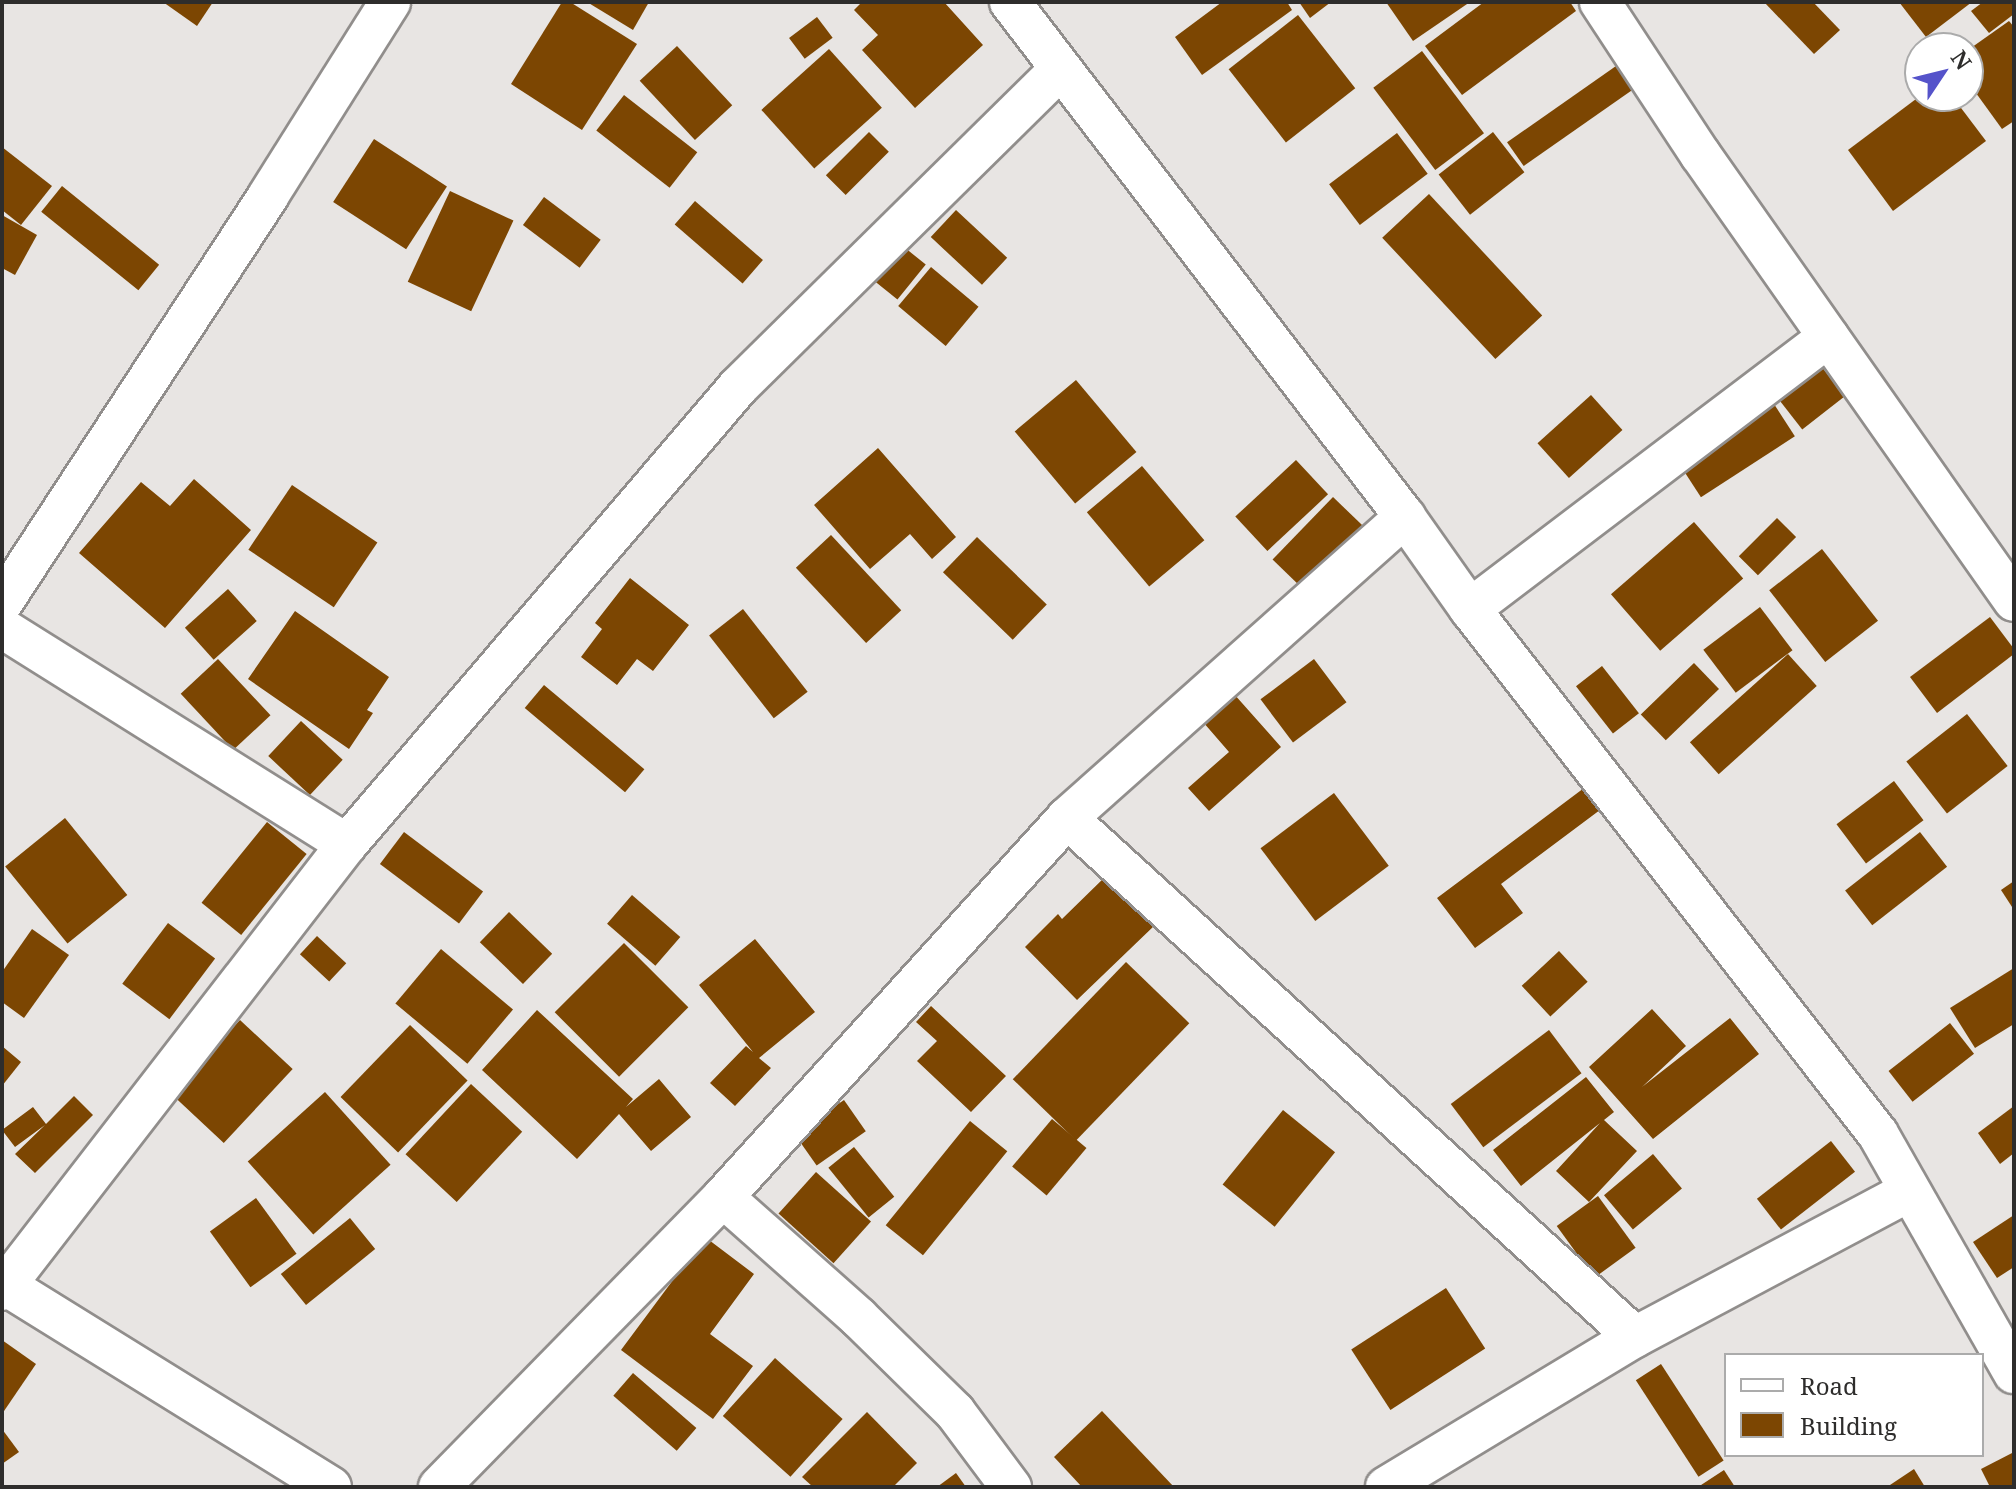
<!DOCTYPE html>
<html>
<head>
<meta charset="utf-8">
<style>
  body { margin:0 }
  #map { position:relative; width:2016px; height:1489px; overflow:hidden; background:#e8e5e3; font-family:"Noto Serif",serif }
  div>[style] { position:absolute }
  .building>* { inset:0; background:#7c4602; transform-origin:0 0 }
  .roads { filter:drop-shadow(2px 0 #918e8c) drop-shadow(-2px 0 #918e8c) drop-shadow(0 2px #918e8c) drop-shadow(0 -2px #918e8c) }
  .street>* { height:40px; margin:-20px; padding:0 20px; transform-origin:20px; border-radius:20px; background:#fff }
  span { translate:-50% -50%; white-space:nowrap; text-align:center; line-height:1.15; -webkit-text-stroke:8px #fff; paint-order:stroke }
  .frame { position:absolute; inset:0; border:4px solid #2e2d2c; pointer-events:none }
  .legend { position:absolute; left:1724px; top:1353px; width:260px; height:104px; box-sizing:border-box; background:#fff; border:2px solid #ababab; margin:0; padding:10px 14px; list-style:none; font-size:24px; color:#2e2d2c }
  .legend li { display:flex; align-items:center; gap:16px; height:40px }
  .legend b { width:40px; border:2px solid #ababab }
  .north { position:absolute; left:1904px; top:32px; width:80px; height:80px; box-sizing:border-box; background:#fff; border:2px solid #ababab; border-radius:50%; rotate:55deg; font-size:22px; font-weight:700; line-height:32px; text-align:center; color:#2e2d2c }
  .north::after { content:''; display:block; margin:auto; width:28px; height:36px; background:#5553ca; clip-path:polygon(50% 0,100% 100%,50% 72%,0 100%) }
</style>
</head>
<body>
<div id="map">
  <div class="building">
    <i style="clip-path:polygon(163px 2px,213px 2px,197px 26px)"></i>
    <i style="clip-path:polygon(562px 2px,570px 2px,637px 44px,582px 130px,511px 84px)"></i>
    <i style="clip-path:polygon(587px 2px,649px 2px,633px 30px)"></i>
    <i style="clip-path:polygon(862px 2px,944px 2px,983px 45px,915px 108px,862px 50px,878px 35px,854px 10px)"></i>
    <i style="clip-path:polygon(1222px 2px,1287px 2px,1292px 10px,1202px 75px,1175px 37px)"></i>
    <i style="clip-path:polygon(1299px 2px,1331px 2px,1310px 18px)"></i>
    <i style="clip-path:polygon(1386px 2px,1470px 2px,1413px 41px)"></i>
    <i style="clip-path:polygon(1484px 2px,1570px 2px,1576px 11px,1462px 95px,1425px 46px)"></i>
    <i style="clip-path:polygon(1764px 2px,1813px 2px,1840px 30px,1814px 54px)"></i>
    <i style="clip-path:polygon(1899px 2px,1972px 2px,1926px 37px)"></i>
    <i style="clip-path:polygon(1983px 2px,2014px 2px,2014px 14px,1989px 33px,1971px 11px)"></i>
    <i style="left:1298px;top:15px;width:93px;height:88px;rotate:52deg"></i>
    <i style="left:817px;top:17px;width:26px;height:35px;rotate:53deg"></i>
    <i style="clip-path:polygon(2009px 21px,2014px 27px,2014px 121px,2002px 129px,1968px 82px,1968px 50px)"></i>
    <i style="left:677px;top:46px;width:81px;height:51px;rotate:47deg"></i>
    <i style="left:829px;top:49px;width:79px;height:91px;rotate:48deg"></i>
    <i style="left:1422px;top:51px;width:103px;height:61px;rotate:53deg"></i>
    <i style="left:1616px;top:66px;width:29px;height:133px;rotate:55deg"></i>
    <i style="left:624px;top:95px;width:93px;height:45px;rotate:38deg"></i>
    <i style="clip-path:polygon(1920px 96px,1952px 96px,1986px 141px,1893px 211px,1848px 150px)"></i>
    <i style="left:869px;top:132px;width:28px;height:61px;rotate:45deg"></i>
    <i style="left:1493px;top:132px;width:51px;height:69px;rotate:52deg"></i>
    <i style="left:1397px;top:133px;width:51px;height:85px;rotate:53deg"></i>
    <i style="left:374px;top:139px;width:87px;height:75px;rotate:33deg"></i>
    <i style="clip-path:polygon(2px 147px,52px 186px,21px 225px,2px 210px)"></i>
    <i style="left:62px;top:186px;width:125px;height:33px;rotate:39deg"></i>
    <i style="left:450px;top:191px;width:70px;height:100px;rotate:25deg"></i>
    <i style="left:1429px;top:194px;width:166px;height:64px;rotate:47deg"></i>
    <i style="left:544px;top:197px;width:71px;height:35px;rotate:37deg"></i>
    <i style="left:695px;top:201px;width:90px;height:31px;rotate:41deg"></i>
    <i style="left:956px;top:210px;width:70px;height:37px;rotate:43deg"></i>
    <i style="clip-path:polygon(2px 215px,37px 235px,15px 275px,2px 268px)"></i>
    <i style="left:904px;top:247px;width:28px;height:45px;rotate:39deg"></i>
    <i style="left:931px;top:267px;width:62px;height:51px;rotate:40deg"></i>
    <i style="left:1822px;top:367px;width:37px;height:54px;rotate:52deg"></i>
    <i style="left:1076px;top:380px;width:94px;height:80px;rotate:50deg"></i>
    <i style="left:1591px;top:395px;width:47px;height:72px;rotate:48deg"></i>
    <i style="left:1772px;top:401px;width:42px;height:112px;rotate:57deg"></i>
    <i style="clip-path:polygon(878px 448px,956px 537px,932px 559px,910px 534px,870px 569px,814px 505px)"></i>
    <i style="left:1296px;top:460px;width:47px;height:83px;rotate:47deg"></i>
    <i style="left:1142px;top:466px;width:97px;height:72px;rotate:50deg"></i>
    <i style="clip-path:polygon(194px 479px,251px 530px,165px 628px,79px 553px,141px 482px,170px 506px)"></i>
    <i style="left:292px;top:485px;width:103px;height:78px;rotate:34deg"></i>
    <i style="left:1333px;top:497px;width:52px;height:87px;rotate:44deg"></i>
    <i style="left:1777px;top:518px;width:27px;height:54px;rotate:45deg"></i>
    <i style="left:1694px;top:522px;width:75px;height:110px;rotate:49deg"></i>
    <i style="left:831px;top:535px;width:103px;height:48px;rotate:47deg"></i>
    <i style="left:977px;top:537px;width:97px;height:49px;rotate:44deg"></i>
    <i style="left:1822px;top:549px;width:91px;height:67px;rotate:52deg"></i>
    <i style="clip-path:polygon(630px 578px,689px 625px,653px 671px,637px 659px,617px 685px,581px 657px,602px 629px,595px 623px)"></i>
    <i style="left:228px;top:589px;width:43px;height:58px;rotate:48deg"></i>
    <i style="left:1760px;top:607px;width:54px;height:71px;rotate:53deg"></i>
    <i style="left:743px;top:609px;width:105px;height:43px;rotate:52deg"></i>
    <i style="clip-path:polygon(295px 611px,389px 677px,367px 710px,373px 713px,349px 749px,248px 679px)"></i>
    <i style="clip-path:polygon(1990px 617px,2014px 649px,2014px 654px,1937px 713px,1910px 677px)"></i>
    <i style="left:1788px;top:654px;width:43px;height:132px;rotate:48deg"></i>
    <i style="left:218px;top:659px;width:77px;height:51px;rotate:47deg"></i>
    <i style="left:1314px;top:659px;width:54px;height:67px;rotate:53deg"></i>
    <i style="left:1694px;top:663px;width:36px;height:74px;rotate:46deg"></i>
    <i style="left:1602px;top:666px;width:60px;height:33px;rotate:52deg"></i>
    <i style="left:544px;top:685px;width:131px;height:30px;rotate:40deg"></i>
    <i style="clip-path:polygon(1234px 694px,1281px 747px,1209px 811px,1188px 788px,1229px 752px,1203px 722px)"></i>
    <i style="left:1967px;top:714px;width:66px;height:77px;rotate:52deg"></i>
    <i style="left:301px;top:721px;width:57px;height:48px;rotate:43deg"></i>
    <i style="left:1894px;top:781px;width:49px;height:72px;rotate:53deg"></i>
    <i style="clip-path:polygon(1592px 782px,1608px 804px,1501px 884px,1523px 913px,1475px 948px,1437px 898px)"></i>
    <i style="left:1334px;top:793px;width:91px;height:92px;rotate:53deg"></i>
    <i style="left:65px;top:818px;width:99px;height:77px;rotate:51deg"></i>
    <i style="left:267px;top:822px;width:51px;height:104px;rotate:39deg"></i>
    <i style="left:404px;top:832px;width:99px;height:40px;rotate:37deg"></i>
    <i style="left:1920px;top:832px;width:44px;height:95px;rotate:52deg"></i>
    <i style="clip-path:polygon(1107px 875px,1155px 925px,1077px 1000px,1025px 947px,1058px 914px,1062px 919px)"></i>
    <i style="clip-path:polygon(2014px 881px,2014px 910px,2001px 890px)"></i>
    <i style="left:632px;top:895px;width:64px;height:38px;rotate:41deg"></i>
    <i style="left:509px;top:912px;width:60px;height:42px;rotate:44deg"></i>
    <i style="left:168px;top:923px;width:59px;height:76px;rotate:37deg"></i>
    <i style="clip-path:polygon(32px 929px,69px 955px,24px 1018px,2px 1002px,2px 972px)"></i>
    <i style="left:317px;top:936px;width:40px;height:25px;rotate:43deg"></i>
    <i style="clip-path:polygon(755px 939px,815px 1012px,759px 1058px,771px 1068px,735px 1106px,710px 1083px,746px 1046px,753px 1052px,699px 985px)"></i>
    <i style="left:624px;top:943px;width:91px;height:98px;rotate:45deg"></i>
    <i style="left:441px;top:949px;width:94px;height:71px;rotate:40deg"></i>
    <i style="left:1559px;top:951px;width:42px;height:51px;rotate:47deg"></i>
    <i style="left:1126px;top:962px;width:88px;height:163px;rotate:44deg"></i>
    <i style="clip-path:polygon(2014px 968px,2014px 1024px,1975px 1048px,1950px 1008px)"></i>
    <i style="clip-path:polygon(931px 1006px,1006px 1076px,971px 1112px,917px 1061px,937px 1041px,916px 1022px)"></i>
    <i style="clip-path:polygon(1652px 1009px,1686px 1046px,1642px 1087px,1730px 1018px,1759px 1054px,1653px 1139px,1589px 1067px)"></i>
    <i style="clip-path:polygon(537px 1010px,633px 1099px,626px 1107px,659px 1079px,691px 1117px,651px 1151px,619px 1114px,577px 1159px,482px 1070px)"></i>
    <i style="left:240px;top:1020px;width:72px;height:101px;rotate:43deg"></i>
    <i style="left:1950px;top:1023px;width:39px;height:78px;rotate:52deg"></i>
    <i style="left:410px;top:1025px;width:80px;height:100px;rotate:44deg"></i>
    <i style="left:1549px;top:1030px;width:54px;height:123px;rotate:53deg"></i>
    <i style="clip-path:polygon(2px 1046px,21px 1062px,2px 1086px)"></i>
    <i style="clip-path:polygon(1586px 1077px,1614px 1112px,1604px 1120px,1637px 1151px,1589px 1202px,1556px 1171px,1600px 1123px,1521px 1186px,1493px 1150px)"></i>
    <i style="left:471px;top:1084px;width:70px;height:96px;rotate:43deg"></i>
    <i style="left:325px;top:1092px;width:98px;height:104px;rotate:48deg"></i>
    <i style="clip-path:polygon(74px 1096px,93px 1115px,35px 1173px,15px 1154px,45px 1125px,15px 1147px,2px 1130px,33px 1107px,46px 1124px)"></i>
    <i style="left:844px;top:1100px;width:38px;height:60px;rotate:55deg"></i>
    <i style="clip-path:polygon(2014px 1106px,2014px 1153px,2000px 1164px,1978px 1133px)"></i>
    <i style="left:1283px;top:1110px;width:67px;height:96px;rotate:39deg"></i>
    <i style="left:1052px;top:1119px;width:45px;height:62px;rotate:40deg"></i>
    <i style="left:970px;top:1121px;width:48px;height:134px;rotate:39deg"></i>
    <i style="left:1831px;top:1141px;width:39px;height:94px;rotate:52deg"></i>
    <i style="left:854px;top:1147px;width:64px;height:33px;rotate:51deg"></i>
    <i style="left:1653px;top:1154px;width:45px;height:64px;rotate:50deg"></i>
    <i style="left:816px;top:1172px;width:74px;height:56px;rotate:42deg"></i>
    <i style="left:1598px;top:1196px;width:64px;height:51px;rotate:54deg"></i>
    <i style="left:256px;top:1198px;width:69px;height:57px;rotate:54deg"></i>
    <i style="clip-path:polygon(2014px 1215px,2014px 1267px,1997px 1278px,1973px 1242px)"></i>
    <i style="left:350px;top:1218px;width:40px;height:89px;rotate:51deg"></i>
    <i style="clip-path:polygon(705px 1237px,754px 1274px,710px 1334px,753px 1366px,713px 1419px,621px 1350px)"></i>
    <i style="left:1446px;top:1288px;width:72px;height:113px;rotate:57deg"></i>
    <i style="clip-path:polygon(2px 1340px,36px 1364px,2px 1414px)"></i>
    <i style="left:775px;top:1358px;width:91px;height:78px;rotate:42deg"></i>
    <i style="left:1661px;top:1364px;width:115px;height:30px;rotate:57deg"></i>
    <i style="left:633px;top:1373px;width:84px;height:30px;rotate:41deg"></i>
    <i style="clip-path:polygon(1102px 1411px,1174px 1487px,1082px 1487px,1054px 1457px)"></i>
    <i style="clip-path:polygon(867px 1412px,917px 1463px,893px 1487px,813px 1487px,802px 1477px)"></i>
    <i style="clip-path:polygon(2px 1429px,19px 1452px,2px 1464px)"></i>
    <i style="clip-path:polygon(2014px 1452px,2014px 1487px,1990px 1487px,1981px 1469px)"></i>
    <i style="clip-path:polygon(1914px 1469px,1925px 1487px,1887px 1487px)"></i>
    <i style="clip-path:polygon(1724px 1470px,1735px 1487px,1698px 1487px)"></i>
    <i style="clip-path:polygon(956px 1473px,966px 1487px,937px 1487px)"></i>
  </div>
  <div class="roads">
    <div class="street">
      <i style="left:1010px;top:2px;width:649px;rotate:52.51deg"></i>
      <i style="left:1405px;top:517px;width:113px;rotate:54.8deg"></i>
      <i style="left:1470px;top:609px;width:665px;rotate:52.15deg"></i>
      <i style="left:1878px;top:1134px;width:275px;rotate:60.4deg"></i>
      <i style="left:1600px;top:2px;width:182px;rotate:56.7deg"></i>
      <i style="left:1700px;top:154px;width:546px;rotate:54.91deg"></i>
      <i style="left:2px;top:603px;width:486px;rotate:-56.8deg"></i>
      <i style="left:268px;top:196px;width:229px;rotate:-57.8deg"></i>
      <i style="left:1470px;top:609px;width:450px;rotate:-37.2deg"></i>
      <i style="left:2px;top:628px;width:407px;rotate:32.1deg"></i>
      <i style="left:1067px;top:818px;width:769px;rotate:42.42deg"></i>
      <i style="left:723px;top:1197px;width:181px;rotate:41.6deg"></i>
      <i style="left:858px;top:1317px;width:136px;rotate:44.4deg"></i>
      <i style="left:955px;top:1412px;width:94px;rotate:53.3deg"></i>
      <i style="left:2px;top:1283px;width:387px;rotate:31.8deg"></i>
      <i style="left:2px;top:1290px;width:564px;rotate:-52.28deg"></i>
      <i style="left:347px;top:844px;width:601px;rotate:-49.45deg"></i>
      <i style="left:738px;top:387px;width:452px;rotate:-44.6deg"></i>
      <i style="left:439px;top:1487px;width:406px;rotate:-45.6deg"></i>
      <i style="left:723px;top:1197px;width:512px;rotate:-47.77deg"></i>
      <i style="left:1067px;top:818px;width:453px;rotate:-41.7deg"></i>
      <i style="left:1386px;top:1487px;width:291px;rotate:-31.1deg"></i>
      <i style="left:1635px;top:1337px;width:311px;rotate:-28deg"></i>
    </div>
  </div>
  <div class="frame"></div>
  <ul class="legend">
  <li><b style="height:10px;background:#fff"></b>Road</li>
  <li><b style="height:22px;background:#7c4602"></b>Building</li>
  </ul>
  <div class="north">N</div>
</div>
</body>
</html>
